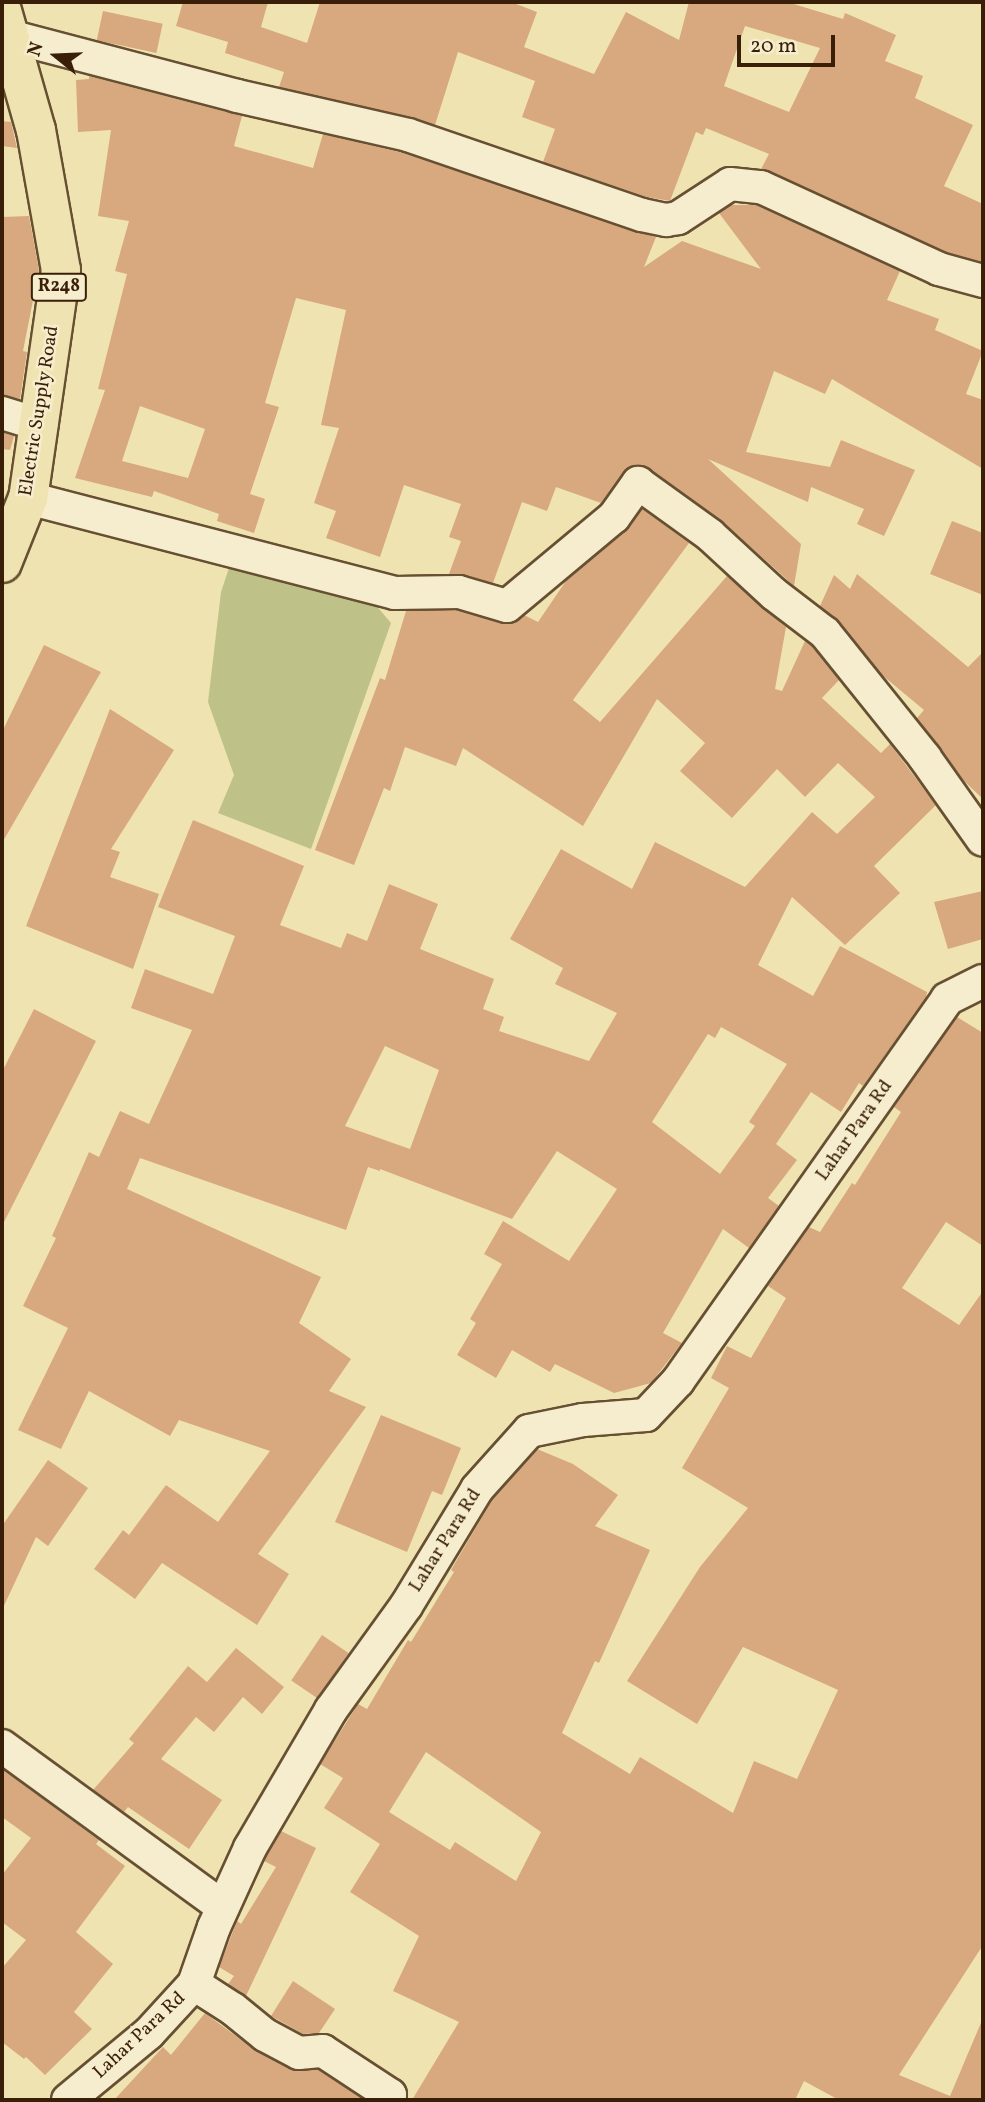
<!DOCTYPE html>
<html>
<head>
<meta charset="utf-8">
<style>
  body { margin:0 }
  #map { position:relative; width:985px; height:2102px; overflow:hidden; background:#f0e3b2; font-family:Vollkorn,serif }
  div>[style] { position:absolute }
  .green>* { inset:0; background:#bec289 }
  .building>* { inset:0; background:#d8a87f; transform-origin:0 0 }
  .roads { filter:drop-shadow(2px 0 #675032) drop-shadow(-2px 0 #675032) drop-shadow(0 2px #675032) drop-shadow(0 -2px #675032) }
  .minor>* { height:32px; margin:-16px; padding:0 16px; transform-origin:16px; border-radius:16px; background:#f5edcd }
  .primary>* { height:38px; margin:-19px; padding:0 19px; transform-origin:19px; border-radius:19px; background:#f0e3b2 }
  span { translate:-50% -50%; white-space:nowrap; text-align:center; line-height:1.15; -webkit-text-stroke:5px #f5edcd; paint-order:stroke }
  .shield-label span { padding:2px 5px; background:#f5edcd; border:2px solid; border-radius:5px; -webkit-text-stroke-width:0 }
  .shield-label { font-size:18px; color:#391f07; font-weight:700 }
  .street-label { font-size:19px; color:#391f07 }
  .frame { position:absolute; inset:0; border:4px solid #391f07; pointer-events:none }
  .north { position:absolute; left:21px; top:21px; width:70px; height:70px; -webkit-text-stroke:5px #f5edcd; paint-order:stroke; rotate:288deg; font-size:19px; font-weight:700; line-height:28px; text-align:center; color:#391f07 }
  .north::after { content:''; display:block; margin:auto; width:24px; height:32px; background:#391f07; clip-path:polygon(50% 0,100% 100%,50% 72%,0 100%) }
  .scale { position:absolute; left:737px; top:35px; width:98px; height:32px; box-sizing:border-box; border:4px solid #391f07; border-top:0; padding-left:9px; font-size:21px; line-height:24px; white-space:nowrap; color:#391f07; -webkit-text-stroke:5px #f5edcd; paint-order:stroke }
</style>
</head>
<body>
<div id="map">
  <div class="green">
    <i style="clip-path:polygon(232px 559px,374px 603px,391px 623px,311px 849px,218px 813px,234px 775px,208px 702px,221px 592px)"></i>
  </div>
  <div class="building">
    <i style="clip-path:polygon(evenodd,183px 2px,268px 2px,261px 27px,307px 43px,320px 2px,511px 2px,537px 12px,524px 47px,594px 74px,626px 12px,679px 40px,689px 2px,787px 2px,843px 19px,845px 13px,896px 35px,885px 61px,923px 76px,915px 98px,973px 125px,944px 186px,983px 204px,983px 262px,945px 252px,761px 169px,769px 154px,706px 128px,703px 135px,696px 132px,670px 201px,647px 197px,543px 162px,555px 129px,522px 117px,535px 81px,458px 52px,435px 125px,279px 87px,284px 72px,225px 53px,228px 42px,176px 26px,183px 2px,745px 26px,820px 48px,789px 112px,724px 86px,745px 26px)"></i>
    <i style="left:103px;top:11px;width:61px;height:30px;rotate:12deg"></i>
    <i style="clip-path:polygon(evenodd,89px 76px,242px 116px,234px 146px,313px 168px,323px 134px,403px 153px,656px 237px,644px 267px,682px 241px,761px 269px,719px 213px,731px 205px,756px 205px,900px 271px,887px 300px,939px 319px,935px 330px,983px 351px,966px 394px,983px 400px,983px 469px,832px 379px,825px 394px,774px 371px,746px 452px,830px 467px,841px 440px,915px 470px,884px 536px,857px 524px,864px 509px,811px 487px,808px 502px,708px 459px,801px 544px,794px 586px,721px 520px,649px 468px,639px 465px,623px 472px,601px 503px,556px 487px,547px 511px,522px 502px,493px 583px,449px 574px,461px 541px,449px 537px,461px 504px,404px 485px,380px 557px,326px 538px,336px 511px,314px 503px,339px 428px,321px 425px,346px 310px,296px 298px,265px 403px,279px 407px,250px 494px,265px 499px,254px 533px,217px 521px,219px 514px,154px 491px,152px 497px,75px 478px,105px 390px,98px 389px,127px 274px,115px 271px,129px 221px,98px 216px,111px 130px,78px 132px,76px 80px,89px 79px,89px 76px,140px 406px,205px 429px,188px 478px,122px 461px,140px 406px)"></i>
    <i style="clip-path:polygon(2px 121px,11px 122px,17px 148px,2px 146px)"></i>
    <i style="clip-path:polygon(29px 216px,39px 270px,23px 351px,27px 352px,20px 399px,2px 395px,2px 217px)"></i>
    <i style="clip-path:polygon(2px 432px,14px 436px,10px 450px,2px 449px)"></i>
    <i style="clip-path:polygon(evenodd,642px 509px,689px 543px,573px 700px,600px 722px,727px 576px,786px 627px,775px 689px,782px 691px,805px 641px,812px 646px,839px 680px,822px 698px,881px 753px,890px 744px,936px 805px,874px 866px,900px 893px,845px 945px,792px 897px,758px 965px,813px 996px,840px 946px,927px 992px,926px 997px,863px 1086px,859px 1083px,841px 1112px,811px 1092px,776px 1144px,797px 1160px,768px 1198px,779px 1206px,749px 1248px,723px 1229px,663px 1333px,682px 1343px,651px 1383px,614px 1393px,555px 1364px,550px 1372px,512px 1350px,496px 1378px,457px 1355px,476px 1323px,470px 1319px,502px 1264px,484px 1254px,503px 1221px,569px 1261px,617px 1189px,557px 1151px,512px 1219px,380px 1169px,380px 1171px,368px 1167px,346px 1230px,140px 1158px,127px 1189px,321px 1277px,299px 1323px,351px 1359px,329px 1391px,366px 1407px,258px 1554px,289px 1574px,257px 1625px,162px 1563px,135px 1599px,94px 1569px,123px 1530px,129px 1535px,166px 1485px,218px 1522px,270px 1451px,179px 1420px,170px 1436px,89px 1391px,61px 1449px,18px 1430px,68px 1328px,23px 1306px,56px 1238px,52px 1236px,89px 1152px,99px 1157px,120px 1111px,149px 1124px,192px 1030px,131px 1008px,145px 969px,213px 994px,235px 936px,158px 907px,193px 820px,304px 866px,280px 925px,341px 948px,347px 933px,367px 941px,389px 884px,438px 904px,420px 949px,494px 979px,483px 1009px,504px 1017px,499px 1031px,589px 1061px,617px 1013px,555px 984px,563px 968px,510px 939px,561px 849px,632px 889px,655px 842px,745px 887px,812px 812px,837px 834px,875px 797px,838px 763px,805px 797px,777px 769px,732px 818px,680px 771px,705px 743px,657px 699px,583px 826px,463px 748px,456px 766px,405px 747px,390px 791px,384px 788px,354px 865px,315px 850px,380px 678px,385px 680px,406px 611px,457px 610px,510px 624px,524px 615px,538px 622px,566px 581px,626px 531px,642px 509px,721px 1027px,787px 1064px,749px 1122px,755px 1126px,720px 1174px,652px 1122px,708px 1034px,715px 1038px,721px 1027px,642px 509px,385px 1046px,439px 1070px,410px 1149px,345px 1126px,385px 1046px)"></i>
    <i style="clip-path:polygon(952px 521px,983px 533px,983px 595px,930px 574px)"></i>
    <i style="clip-path:polygon(857px 574px,968px 667px,983px 652px,983px 799px,963px 780px,917px 718px,924px 710px,882px 675px,839px 622px,820px 606px,834px 575px,850px 589px)"></i>
    <i style="clip-path:polygon(44px 645px,101px 672px,2px 843px,2px 732px)"></i>
    <i style="clip-path:polygon(110px 709px,174px 750px,111px 849px,120px 852px,110px 877px,159px 894px,133px 969px,26px 926px)"></i>
    <i style="clip-path:polygon(983px 891px,983px 939px,948px 949px,934px 902px)"></i>
    <i style="clip-path:polygon(34px 1009px,96px 1041px,2px 1226px,2px 1072px)"></i>
    <i style="clip-path:polygon(evenodd,957px 1017px,983px 1033px,983px 1246px,946px 1222px,902px 1288px,959px 1325px,983px 1291px,983px 1945px,899px 2075px,950px 2096px,983px 2018px,983px 2100px,839px 2100px,804px 2081px,795px 2100px,412px 2100px,459px 2022px,393px 1991px,419px 1936px,350px 1892px,380px 1844px,324px 1808px,343px 1778px,320px 1764px,358px 1704px,367px 1709px,408px 1640px,411px 1642px,454px 1572px,451px 1570px,492px 1500px,537px 1449px,573px 1464px,618px 1495px,595px 1526px,650px 1550px,599px 1663px,595px 1661px,562px 1733px,630px 1774px,640px 1757px,733px 1813px,754px 1761px,797px 1779px,838px 1690px,743px 1647px,697px 1724px,627px 1681px,700px 1567px,748px 1508px,682px 1468px,729px 1388px,711px 1378px,727px 1346px,751px 1358px,786px 1298px,768px 1286px,809px 1227px,820px 1232px,852px 1183px,855px 1185px,901px 1112px,894px 1107px,957px 1017px,426px 1752px,541px 1832px,516px 1881px,455px 1842px,450px 1850px,389px 1812px,426px 1752px)"></i>
    <i style="clip-path:polygon(381px 1415px,461px 1448px,442px 1495px,432px 1491px,407px 1552px,335px 1522px)"></i>
    <i style="clip-path:polygon(48px 1460px,88px 1488px,48px 1546px,36px 1537px,2px 1610px,2px 1526px)"></i>
    <i style="left:322px;top:1635px;width:32px;height:55px;rotate:34deg"></i>
    <i style="clip-path:polygon(236px 1648px,284px 1687px,262px 1714px,243px 1697px,214px 1732px,196px 1717px,161px 1759px,222px 1800px,189px 1849px,128px 1807px,124px 1812px,93px 1790px,134px 1743px,129px 1739px,188px 1666px,207px 1682px)"></i>
    <i style="clip-path:polygon(2px 1769px,99px 1840px,96px 1844px,125px 1866px,76px 1932px,113px 1964px,74px 2012px,92px 2029px,45px 2075px,26px 2057px,24px 2059px,2px 2042px,2px 1968px,26px 1940px,2px 1922px,2px 1875px,31px 1838px,2px 1817px)"></i>
    <i style="clip-path:polygon(281px 1831px,316px 1848px,246px 1996px,228px 1984px,234px 1976px,219px 1967px,237px 1921px,241px 1924px,276px 1867px,264px 1861px)"></i>
    <i style="clip-path:polygon(293px 1981px,335px 2009px,319px 2033px,303px 2034px,271px 2016px)"></i>
    <i style="clip-path:polygon(205px 2013px,256px 2051px,291px 2069px,318px 2070px,365px 2100px,114px 2100px,163px 2047px,171px 2055px)"></i>
  </div>
  <div class="roads">
    <div class="minor">
      <i style="left:9px;top:36px;width:236px;rotate:14.7deg"></i>
      <i style="left:237px;top:96px;width:175px;rotate:12.8deg"></i>
      <i style="left:408px;top:135px;width:247px;rotate:18.9deg"></i>
      <i style="left:642px;top:215px;width:25px;rotate:12deg"></i>
      <i style="left:666px;top:220px;width:12px;rotate:-9deg"></i>
      <i style="left:678px;top:218px;width:62px;rotate:-33.2deg"></i>
      <i style="left:730px;top:184px;width:31px;rotate:6deg"></i>
      <i style="left:761px;top:187px;width:196px;rotate:24.7deg"></i>
      <i style="left:939px;top:269px;width:46px;rotate:15.3deg"></i>
      <i style="left:2px;top:413px;width:41px;rotate:17.1deg"></i>
      <i style="left:28px;top:498px;width:379px;rotate:14.5deg"></i>
      <i style="left:395px;top:593px;width:64px;rotate:-0.9deg"></i>
      <i style="left:459px;top:592px;width:50px;rotate:16.3deg"></i>
      <i style="left:507px;top:606px;width:139px;rotate:-39.8deg"></i>
      <i style="left:614px;top:517px;width:42px;rotate:-54.8deg"></i>
      <i style="left:638px;top:483px;width:89px;rotate:35.8deg"></i>
      <i style="left:710px;top:535px;width:87px;rotate:42.7deg"></i>
      <i style="left:774px;top:594px;width:64px;rotate:37.4deg"></i>
      <i style="left:825px;top:633px;width:160px;rotate:51.3deg"></i>
      <i style="left:925px;top:758px;width:100px;rotate:54.7deg"></i>
      <i style="left:2px;top:1746px;width:273px;rotate:36.1deg"></i>
      <i style="left:194px;top:1984px;width:46px;rotate:32.7deg"></i>
      <i style="left:233px;top:2009px;width:41px;rotate:39.1deg"></i>
      <i style="left:265px;top:2035px;width:38px;rotate:28deg"></i>
      <i style="left:299px;top:2053px;width:24px;rotate:-5deg"></i>
      <i style="left:323px;top:2051px;width:80px;rotate:33.3deg"></i>
      <i style="left:390px;top:2095px;width:5px;rotate:101deg"></i>
      <i style="left:68px;top:2100px;width:105px;rotate:-39.6deg"></i>
      <i style="left:149px;top:2033px;width:67px;rotate:-47.4deg"></i>
      <i style="left:194px;top:1984px;width:60px;rotate:-70.7deg"></i>
      <i style="left:214px;top:1927px;width:87px;rotate:-65.5deg"></i>
      <i style="left:250px;top:1848px;width:160px;rotate:-59.6deg"></i>
      <i style="left:331px;top:1710px;width:128px;rotate:-54.2deg"></i>
      <i style="left:406px;top:1606px;width:137px;rotate:-58.7deg"></i>
      <i style="left:477px;top:1489px;width:78px;rotate:-48.1deg"></i>
      <i style="left:529px;top:1431px;width:55px;rotate:-11.5deg"></i>
      <i style="left:583px;top:1420px;width:63px;rotate:-4.5deg"></i>
      <i style="left:646px;top:1415px;width:47px;rotate:-46.7deg"></i>
      <i style="left:678px;top:1381px;width:467px;rotate:-54.8deg"></i>
      <i style="left:947px;top:999px;width:40px;rotate:-26.6deg"></i>
    </div>
    <div class="primary">
      <i style="left:2px;top:11px;width:124px;rotate:74.1deg"></i>
      <i style="left:36px;top:130px;width:142px;rotate:79.9deg"></i>
      <i style="left:61px;top:270px;width:230px;rotate:98.2deg"></i>
      <i style="left:28px;top:498px;width:70px;rotate:111.8deg"></i>
    </div>
  </div>
  <div class="shield-label">
    <span style="left:59px;top:287px">R248</span>
  </div>
  <div class="street-label">
    <span style="left:40px;top:411px;rotate:-81deg">Electric Supply Road</span>
    <span style="left:855px;top:1131px;rotate:-55deg">Lahar Para Rd</span>
    <span style="left:446px;top:1541px;rotate:-58deg">Lahar Para Rd</span>
    <span style="left:140px;top:2036px;rotate:-43deg">Lahar Para Rd</span>
  </div>
  <div class="frame"></div>
  <div class="north">N</div>
  <div class="scale">20 m</div>
</div>
</body>
</html>
